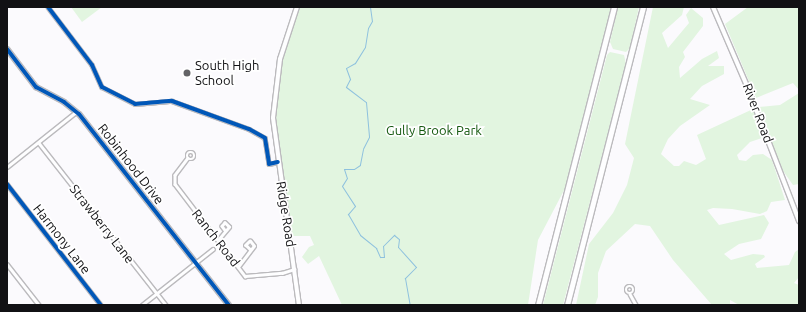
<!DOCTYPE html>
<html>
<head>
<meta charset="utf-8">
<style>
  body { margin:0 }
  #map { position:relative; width:806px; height:312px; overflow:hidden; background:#fbfafd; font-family:Ubuntu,sans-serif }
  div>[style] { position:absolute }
  .green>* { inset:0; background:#e2f5e0 }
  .stream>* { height:1px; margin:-0.5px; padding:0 0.5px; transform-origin:0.5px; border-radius:0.5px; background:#8ec1de }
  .roads { filter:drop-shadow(1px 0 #bbbabd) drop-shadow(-1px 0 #bbbabd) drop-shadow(0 1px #bbbabd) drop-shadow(0 -1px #bbbabd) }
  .street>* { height:2.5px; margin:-1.25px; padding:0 1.25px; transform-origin:1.25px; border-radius:1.25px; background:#fefeff }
  .street>.ring { margin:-1.25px; padding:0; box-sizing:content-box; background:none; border:2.5px solid #fefeff; border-radius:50% }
  .secondary>* { height:4px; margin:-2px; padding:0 2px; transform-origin:2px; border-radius:2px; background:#fefeff }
  .highway>* { height:5px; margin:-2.5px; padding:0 2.5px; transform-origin:2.5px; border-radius:2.5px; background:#fefeff }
  .cycleway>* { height:4px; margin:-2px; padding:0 2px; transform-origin:2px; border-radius:2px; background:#0057b8 }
  .dots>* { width:11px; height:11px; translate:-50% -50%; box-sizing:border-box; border:2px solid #fff; border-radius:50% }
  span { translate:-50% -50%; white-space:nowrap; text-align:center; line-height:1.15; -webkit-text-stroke:3.5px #fff; paint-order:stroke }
  .poi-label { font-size:13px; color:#111114 }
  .left { translate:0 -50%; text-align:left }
  .street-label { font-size:13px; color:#111114 }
  .park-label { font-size:13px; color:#15590f }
  .frame { position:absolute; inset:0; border:8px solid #111114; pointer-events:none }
</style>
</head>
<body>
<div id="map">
  <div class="green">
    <i style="clip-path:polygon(71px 7px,102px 7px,82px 22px)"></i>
    <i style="clip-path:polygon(297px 7px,614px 7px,572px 175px,538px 240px,528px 305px,342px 305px,319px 256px,308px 264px,302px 257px,309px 247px,314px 245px,310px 236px,289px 236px,273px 104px,280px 59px)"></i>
    <i style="clip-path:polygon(618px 7px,639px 7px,630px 48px,626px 52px,613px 49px,610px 42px)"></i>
    <i style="clip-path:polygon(653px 7px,684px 7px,682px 15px,662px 33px,668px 48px,689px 23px,686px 15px,691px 8px,703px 18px,703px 26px,683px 52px,685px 57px,679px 67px,680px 78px,702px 59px,717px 51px,719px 58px,708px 66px,724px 66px,724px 74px,702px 86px,690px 99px,710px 105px,680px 126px,668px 139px,661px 154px,674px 166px,679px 166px,684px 161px,696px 165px,706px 159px,697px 135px,753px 109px,762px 138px,750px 142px,737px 155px,739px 160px,746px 161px,753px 155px,763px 154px,772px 160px,785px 200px,771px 202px,767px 211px,760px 214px,732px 209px,713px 208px,707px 210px,719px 225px,764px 215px,769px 223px,761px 239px,739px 244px,724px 254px,731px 260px,753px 254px,764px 255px,765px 257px,755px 264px,757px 268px,789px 265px,795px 252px,799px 249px,799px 277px,794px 283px,799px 285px,799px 305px,739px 305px,730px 300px,730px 305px,712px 305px,673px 260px,650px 226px,635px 224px,606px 251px,598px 273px,598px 297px,595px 305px,576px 305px,589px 244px,613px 213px,627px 185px,634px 158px,625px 144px)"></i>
    <i style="clip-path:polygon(748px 7px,799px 7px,799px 90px,793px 83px,756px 98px,725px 24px)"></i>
    <i style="clip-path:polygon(610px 52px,624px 55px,626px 64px,563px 305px,543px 305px,607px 55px)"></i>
    <i style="clip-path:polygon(799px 93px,799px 184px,793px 185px,781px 168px,759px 107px,780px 105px)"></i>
  </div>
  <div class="stream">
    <i style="left:370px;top:7px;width:14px;rotate:82deg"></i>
    <i style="left:372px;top:21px;width:8px;rotate:120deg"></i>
    <i style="left:368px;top:28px;width:19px;rotate:99deg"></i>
    <i style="left:365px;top:47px;width:19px;rotate:122deg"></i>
    <i style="left:355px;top:63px;width:10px;rotate:151deg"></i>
    <i style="left:346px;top:68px;width:12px;rotate:70deg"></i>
    <i style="left:350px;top:79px;width:9px;rotate:117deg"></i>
    <i style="left:346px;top:87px;width:25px;rotate:37deg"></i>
    <i style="left:366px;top:102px;width:35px;rotate:85deg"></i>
    <i style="left:369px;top:137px;width:13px;rotate:117deg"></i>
    <i style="left:363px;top:149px;width:16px;rotate:101deg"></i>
    <i style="left:360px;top:165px;width:7px;rotate:146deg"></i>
    <i style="left:354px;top:169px;width:10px;rotate:180deg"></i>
    <i style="left:344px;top:169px;width:9px;rotate:72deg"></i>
    <i style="left:347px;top:178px;width:9px;rotate:122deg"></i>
    <i style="left:342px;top:186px;width:24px;rotate:57deg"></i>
    <i style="left:355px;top:206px;width:11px;rotate:131deg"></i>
    <i style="left:348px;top:214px;width:24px;rotate:60deg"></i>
    <i style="left:360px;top:235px;width:21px;rotate:39deg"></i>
    <i style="left:376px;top:248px;width:10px;rotate:66deg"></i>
    <i style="left:380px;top:257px;width:4px"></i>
    <i style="left:384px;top:257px;width:11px;rotate:-95deg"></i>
    <i style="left:383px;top:246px;width:16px;rotate:-45deg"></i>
    <i style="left:394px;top:235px;width:6px;rotate:39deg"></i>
    <i style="left:399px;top:239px;width:8px;rotate:97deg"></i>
    <i style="left:398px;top:247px;width:27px;rotate:48deg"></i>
    <i style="left:416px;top:267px;width:16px;rotate:135deg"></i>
    <i style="left:405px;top:278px;width:27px;rotate:80deg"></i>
  </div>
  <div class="roads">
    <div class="street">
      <i style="left:48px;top:7px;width:73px;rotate:52.8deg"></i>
      <i style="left:92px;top:65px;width:24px;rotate:66deg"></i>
      <i style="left:102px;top:87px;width:37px;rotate:27deg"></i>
      <i style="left:135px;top:104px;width:37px;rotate:-5deg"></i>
      <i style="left:172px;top:101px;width:82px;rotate:20deg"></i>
      <i style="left:249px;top:129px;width:18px;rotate:29deg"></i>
      <i style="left:265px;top:138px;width:26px;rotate:81deg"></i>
      <i style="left:269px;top:164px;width:9px;rotate:-13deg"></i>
      <i style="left:39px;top:143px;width:206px;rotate:51.9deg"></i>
      <i class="ring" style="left:187.5px;top:152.5px;width:4.5px;height:4.5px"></i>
      <i style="left:188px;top:158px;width:21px;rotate:127deg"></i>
      <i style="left:175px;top:175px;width:9px;rotate:90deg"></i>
      <i style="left:175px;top:184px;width:116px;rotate:52.7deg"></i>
      <i style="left:245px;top:276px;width:37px;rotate:-5deg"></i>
      <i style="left:282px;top:273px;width:13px;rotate:-18deg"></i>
      <i style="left:7px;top:167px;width:88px;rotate:-38.6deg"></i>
      <i style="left:7px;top:184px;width:153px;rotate:52.2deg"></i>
      <i style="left:218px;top:240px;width:17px;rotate:-50deg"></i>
      <i style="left:229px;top:227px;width:6px;rotate:-135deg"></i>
      <i style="left:225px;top:223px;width:4px;rotate:135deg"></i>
      <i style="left:222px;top:226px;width:5px;rotate:53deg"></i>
      <i style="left:7px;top:264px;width:52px;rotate:52deg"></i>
      <i style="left:238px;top:267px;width:26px;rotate:-53deg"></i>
      <i style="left:254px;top:246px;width:6px;rotate:-129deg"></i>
      <i style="left:250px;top:241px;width:6px;rotate:135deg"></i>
      <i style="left:246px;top:245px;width:6px;rotate:45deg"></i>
      <i class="ring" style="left:626px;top:286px;width:5.5px;height:5.5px"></i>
      <i style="left:630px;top:294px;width:13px;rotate:61deg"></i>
      <i style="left:142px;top:305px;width:90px;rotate:-38.3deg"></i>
    </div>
    <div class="secondary">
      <i style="left:297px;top:7px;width:55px;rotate:108.1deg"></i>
      <i style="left:280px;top:59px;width:59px;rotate:96.8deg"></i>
      <i style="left:273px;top:118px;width:189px;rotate:82.1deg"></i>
      <i style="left:713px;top:7px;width:86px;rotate:66.7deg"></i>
      <i style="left:747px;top:86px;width:145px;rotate:68.9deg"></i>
      <i style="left:7px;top:49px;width:48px;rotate:52.7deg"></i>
      <i style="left:36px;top:87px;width:32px;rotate:28deg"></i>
      <i style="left:64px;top:102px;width:19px;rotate:39deg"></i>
      <i style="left:79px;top:114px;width:243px;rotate:51.9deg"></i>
    </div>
    <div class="highway">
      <i style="left:538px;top:305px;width:308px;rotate:-75.7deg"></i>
      <i style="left:567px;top:305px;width:308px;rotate:-75.7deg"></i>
    </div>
  </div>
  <div class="cycleway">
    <i style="left:48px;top:7px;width:73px;rotate:52.8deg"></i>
    <i style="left:92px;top:65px;width:24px;rotate:66deg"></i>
    <i style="left:102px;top:87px;width:37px;rotate:27deg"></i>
    <i style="left:135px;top:104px;width:37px;rotate:-5deg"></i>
    <i style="left:172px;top:101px;width:82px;rotate:20deg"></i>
    <i style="left:249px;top:129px;width:18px;rotate:29deg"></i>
    <i style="left:265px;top:138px;width:26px;rotate:81deg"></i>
    <i style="left:269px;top:164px;width:9px;rotate:-13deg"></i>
    <i style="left:7px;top:49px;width:48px;rotate:52.7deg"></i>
    <i style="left:36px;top:87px;width:32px;rotate:28deg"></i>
    <i style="left:64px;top:102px;width:19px;rotate:39deg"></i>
    <i style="left:79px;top:114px;width:243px;rotate:51.9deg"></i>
    <i style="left:7px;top:184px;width:153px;rotate:52.2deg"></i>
  </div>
  <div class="dots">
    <i style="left:187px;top:73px;background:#636366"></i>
  </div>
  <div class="poi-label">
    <span class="left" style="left:195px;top:73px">South High<br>School</span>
  </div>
  <div class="street-label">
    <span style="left:758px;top:113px;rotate:69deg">River Road</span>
    <span style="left:131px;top:164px;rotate:52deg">Robinhood Drive</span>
    <span style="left:286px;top:214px;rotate:81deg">Ridge Road</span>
    <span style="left:102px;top:224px;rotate:52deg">Strawberry Lane</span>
    <span style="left:216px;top:238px;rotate:52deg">Ranch Road</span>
    <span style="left:62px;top:239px;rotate:52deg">Harmony Lane</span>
  </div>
  <div class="park-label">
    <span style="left:434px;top:130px">Gully Brook Park</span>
  </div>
  <div class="frame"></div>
</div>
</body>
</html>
